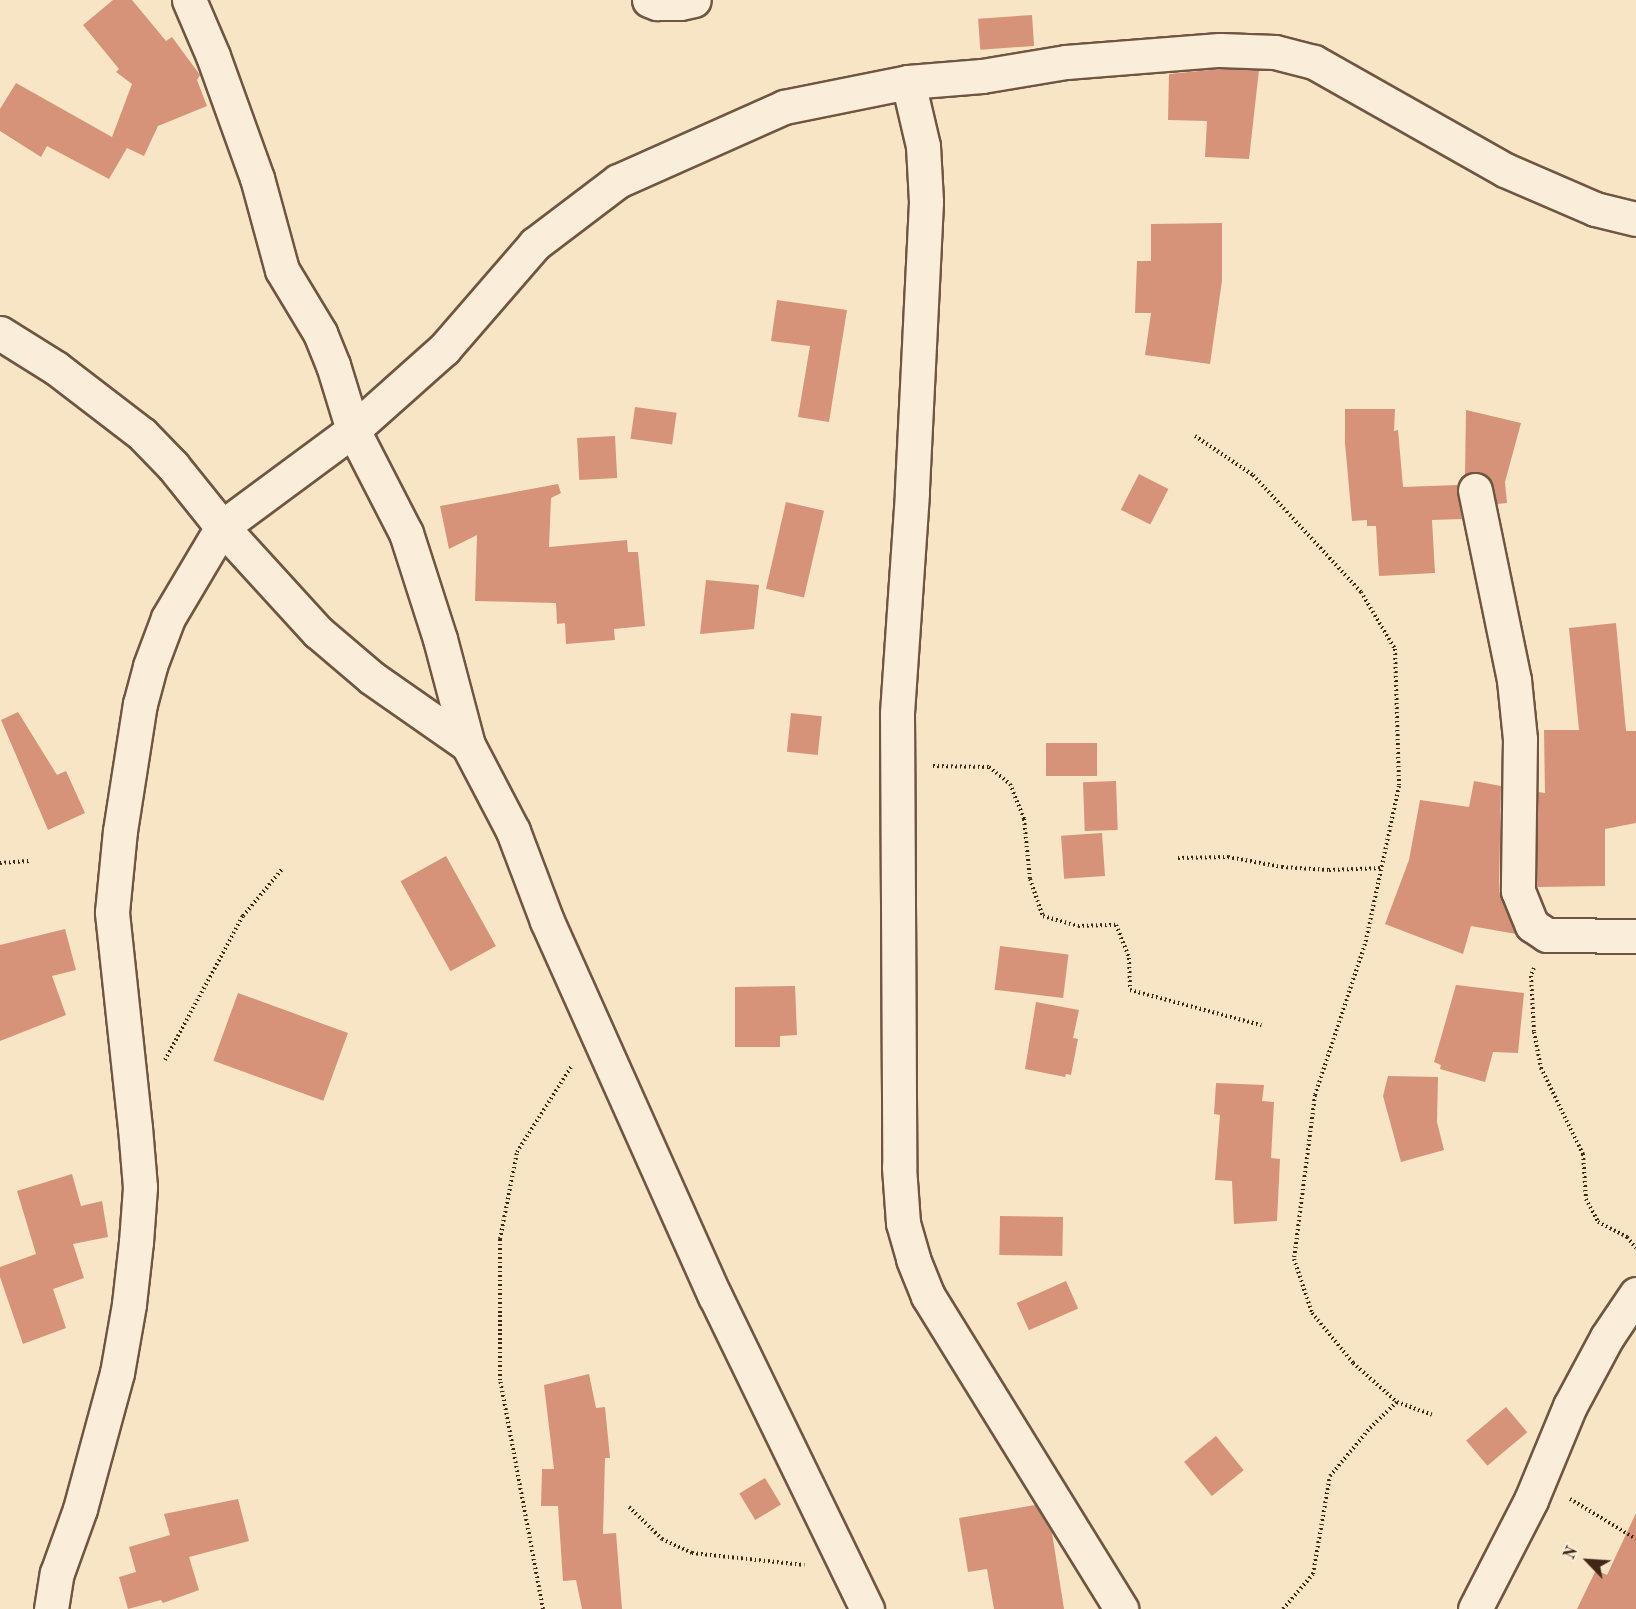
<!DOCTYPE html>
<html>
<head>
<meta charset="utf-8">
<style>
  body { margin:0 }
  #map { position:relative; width:1636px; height:1609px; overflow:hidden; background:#f8e5c6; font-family:"Old Standard TT",serif }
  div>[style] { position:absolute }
  .building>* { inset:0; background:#d69379; transform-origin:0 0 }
  .path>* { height:4px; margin-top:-2px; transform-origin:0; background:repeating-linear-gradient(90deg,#432716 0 1.5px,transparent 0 4.5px) }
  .roads { filter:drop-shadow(2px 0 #705642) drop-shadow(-2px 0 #705642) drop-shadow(0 2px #705642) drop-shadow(0 -2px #705642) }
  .minor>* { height:33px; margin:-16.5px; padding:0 16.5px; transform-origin:16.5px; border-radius:16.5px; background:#faeeda }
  span { translate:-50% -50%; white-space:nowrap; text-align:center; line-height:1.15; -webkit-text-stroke:4.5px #faeeda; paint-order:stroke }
  .north { position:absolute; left:1558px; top:1531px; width:60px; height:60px; -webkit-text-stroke:4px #faeeda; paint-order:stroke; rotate:295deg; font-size:16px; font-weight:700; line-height:24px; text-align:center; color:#432716 }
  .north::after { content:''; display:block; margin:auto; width:21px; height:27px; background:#432716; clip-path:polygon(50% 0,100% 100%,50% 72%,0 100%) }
</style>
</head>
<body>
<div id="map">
  <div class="building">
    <i style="clip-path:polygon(113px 0,132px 0,166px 41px,172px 37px,200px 75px,197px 80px,207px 106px,158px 126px,144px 156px,127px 148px,109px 179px,47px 146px,41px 157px,0 131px,0 109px,16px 83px,112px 137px,132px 84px,116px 72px,119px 69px,83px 25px)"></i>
    <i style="left:1032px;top:15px;width:31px;height:54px;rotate:86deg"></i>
    <i style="clip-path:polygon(1220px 69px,1259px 70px,1249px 159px,1205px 157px,1207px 121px,1168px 120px,1169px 74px)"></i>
    <i style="clip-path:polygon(1222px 223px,1222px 281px,1210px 364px,1145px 355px,1151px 313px,1135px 313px,1137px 261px,1151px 261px,1151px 224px)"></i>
    <i style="clip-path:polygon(777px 300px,847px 310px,829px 422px,798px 417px,810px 346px,771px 341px)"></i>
    <i style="left:635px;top:407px;width:42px;height:32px;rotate:8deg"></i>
    <i style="clip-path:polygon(1345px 409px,1395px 409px,1394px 431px,1398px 430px,1403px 487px,1457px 485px,1462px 519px,1432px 520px,1435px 573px,1379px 576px,1376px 526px,1367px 526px,1367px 520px,1352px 521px,1345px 443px)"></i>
    <i style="clip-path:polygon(1466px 410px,1521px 423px,1505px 482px,1507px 503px,1497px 504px,1489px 477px,1480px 472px,1465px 475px)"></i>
    <i style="left:615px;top:436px;width:42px;height:38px;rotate:87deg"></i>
    <i style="left:1139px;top:474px;width:33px;height:40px;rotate:27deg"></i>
    <i style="clip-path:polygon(558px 484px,561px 493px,551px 498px,549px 547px,627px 540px,628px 552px,638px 552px,645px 626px,614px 629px,615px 640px,566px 644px,565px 623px,557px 624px,556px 603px,475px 601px,477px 535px,449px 549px,440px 506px)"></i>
    <i style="left:786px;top:502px;width:39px;height:89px;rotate:13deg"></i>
    <i style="clip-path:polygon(706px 580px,759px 585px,754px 629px,700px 634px)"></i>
    <i style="clip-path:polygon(1616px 623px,1626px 731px,1636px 731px,1636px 823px,1605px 829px,1605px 886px,1537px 887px,1538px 792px,1545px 793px,1544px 730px,1579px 730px,1569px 628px)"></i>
    <i style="clip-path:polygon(18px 712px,57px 775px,66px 771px,85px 813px,48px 830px,1px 720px)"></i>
    <i style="left:791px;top:713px;width:31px;height:39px;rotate:6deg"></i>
    <i style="left:1046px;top:743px;width:51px;height:33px"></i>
    <i style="left:1116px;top:781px;width:49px;height:33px;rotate:88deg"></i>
    <i style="clip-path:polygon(1474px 781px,1501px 786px,1499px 891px,1516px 934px,1471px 926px,1463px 954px,1385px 924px,1409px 860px,1420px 800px,1469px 807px)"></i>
    <i style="left:1102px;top:833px;width:43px;height:41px;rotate:86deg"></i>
    <i style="left:446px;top:856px;width:103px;height:52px;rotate:61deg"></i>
    <i style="clip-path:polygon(65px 929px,76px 970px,52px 976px,66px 1015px,0 1041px,0 945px)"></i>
    <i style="left:1000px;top:946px;width:69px;height:44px;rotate:7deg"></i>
    <i style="clip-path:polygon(1456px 985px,1524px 993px,1518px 1053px,1493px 1052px,1485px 1082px,1440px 1069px,1441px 1065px,1434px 1062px)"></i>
    <i style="clip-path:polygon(795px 986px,797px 1035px,780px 1036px,780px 1047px,735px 1047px,735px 987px)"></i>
    <i style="left:238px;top:993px;width:117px;height:72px;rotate:20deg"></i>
    <i style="clip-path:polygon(1036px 1002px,1079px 1010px,1073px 1038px,1078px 1039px,1071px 1075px,1066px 1074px,1065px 1077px,1025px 1069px)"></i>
    <i style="clip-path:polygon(1388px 1076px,1438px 1077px,1437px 1122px,1444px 1150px,1401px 1162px,1383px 1096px)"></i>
    <i style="clip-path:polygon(1216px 1083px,1264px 1085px,1262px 1101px,1274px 1102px,1271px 1158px,1280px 1159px,1277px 1221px,1234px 1224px,1232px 1181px,1215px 1180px,1220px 1115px,1214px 1114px)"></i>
    <i style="clip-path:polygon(72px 1174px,81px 1206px,102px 1201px,108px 1237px,73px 1244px,84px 1278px,53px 1289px,66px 1328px,23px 1344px,0 1277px,0 1267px,36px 1254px,17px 1191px)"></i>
    <i style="left:1000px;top:1216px;width:63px;height:39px;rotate:1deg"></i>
    <i style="left:1066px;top:1281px;width:30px;height:54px;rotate:66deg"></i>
    <i style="clip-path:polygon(589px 1374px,596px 1408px,605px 1407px,610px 1458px,605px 1458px,603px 1534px,616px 1533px,622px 1609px,582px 1609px,576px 1580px,563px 1581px,558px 1506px,541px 1506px,542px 1469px,554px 1469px,544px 1385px)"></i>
    <i style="left:1506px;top:1407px;width:33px;height:52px;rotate:50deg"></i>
    <i style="left:1216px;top:1436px;width:44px;height:41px;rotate:51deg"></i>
    <i style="left:765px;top:1478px;width:31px;height:30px;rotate:59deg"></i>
    <i style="clip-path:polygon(238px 1499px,249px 1541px,189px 1557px,199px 1590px,163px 1603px,161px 1600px,128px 1609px,119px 1577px,136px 1572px,129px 1547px,170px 1535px,164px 1514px)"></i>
    <i style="clip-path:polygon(1035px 1505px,1052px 1533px,1064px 1609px,994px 1609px,987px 1569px,968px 1572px,959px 1518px)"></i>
    <i style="clip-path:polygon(1636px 1513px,1636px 1609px,1577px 1609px,1596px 1570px,1607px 1575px)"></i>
  </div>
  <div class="path">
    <i style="left:1195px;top:436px;width:70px;rotate:33.9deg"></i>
    <i style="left:1253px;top:475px;width:159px;rotate:47.3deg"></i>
    <i style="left:1361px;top:592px;width:66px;rotate:59.2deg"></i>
    <i style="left:1395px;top:649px;width:137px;rotate:88.3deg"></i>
    <i style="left:1399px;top:786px;width:162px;rotate:102.1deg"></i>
    <i style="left:1365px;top:944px;width:159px;rotate:108.3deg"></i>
    <i style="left:1315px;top:1095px;width:165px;rotate:97.3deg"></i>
    <i style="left:1294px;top:1259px;width:57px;rotate:71.6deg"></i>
    <i style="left:1312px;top:1313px;width:65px;rotate:50.6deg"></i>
    <i style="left:1353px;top:1363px;width:59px;rotate:41.6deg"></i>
    <i style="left:1397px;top:1402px;width:37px;rotate:20deg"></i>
    <i style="left:933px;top:766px;width:56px;rotate:1deg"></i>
    <i style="left:989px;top:767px;width:27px;rotate:39deg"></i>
    <i style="left:1010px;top:784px;width:38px;rotate:68deg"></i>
    <i style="left:1024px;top:819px;width:60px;rotate:84.3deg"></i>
    <i style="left:1030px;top:879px;width:39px;rotate:71deg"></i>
    <i style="left:1043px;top:916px;width:36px;rotate:16deg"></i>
    <i style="left:1078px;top:926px;width:38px;rotate:-2deg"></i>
    <i style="left:1116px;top:925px;width:35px;rotate:68deg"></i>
    <i style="left:1129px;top:958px;width:32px;rotate:88deg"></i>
    <i style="left:1130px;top:990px;width:136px;rotate:15deg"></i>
    <i style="left:1178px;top:858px;width:50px;rotate:-1.1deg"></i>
    <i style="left:1228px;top:857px;width:55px;rotate:10.5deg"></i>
    <i style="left:1282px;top:867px;width:47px;rotate:3.7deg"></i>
    <i style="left:1329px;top:870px;width:54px;rotate:-2.1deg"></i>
    <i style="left:0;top:863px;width:29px;rotate:-4deg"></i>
    <i style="left:1534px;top:968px;width:9px;rotate:111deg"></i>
    <i style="left:1531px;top:976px;width:56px;rotate:86.9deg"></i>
    <i style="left:1534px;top:1032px;width:37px;rotate:79deg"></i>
    <i style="left:1541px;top:1068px;width:96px;rotate:64deg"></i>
    <i style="left:1583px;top:1154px;width:45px;rotate:86.2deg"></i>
    <i style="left:1586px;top:1199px;width:26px;rotate:62deg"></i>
    <i style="left:1598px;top:1222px;width:33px;rotate:27deg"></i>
    <i style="left:1627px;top:1237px;width:14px;rotate:51deg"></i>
    <i style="left:165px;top:1060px;width:164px;rotate:-61.6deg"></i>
    <i style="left:243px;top:916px;width:62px;rotate:-50.2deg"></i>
    <i style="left:1570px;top:1499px;width:77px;rotate:31.2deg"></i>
    <i style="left:629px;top:1507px;width:46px;rotate:44.1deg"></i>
    <i style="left:662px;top:1539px;width:33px;rotate:25deg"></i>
    <i style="left:692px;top:1553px;width:113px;rotate:6.1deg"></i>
    <i style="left:543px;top:1609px;width:233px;rotate:-100.6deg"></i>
    <i style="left:500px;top:1380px;width:141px;rotate:-90deg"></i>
    <i style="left:500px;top:1239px;width:89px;rotate:-78.9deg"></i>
    <i style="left:517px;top:1152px;width:101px;rotate:-57.6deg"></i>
    <i style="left:1283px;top:1609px;width:46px;rotate:-49.4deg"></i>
    <i style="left:1313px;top:1574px;width:99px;rotate:-80.2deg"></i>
    <i style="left:1330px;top:1476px;width:62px;rotate:-50.2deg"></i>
    <i style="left:1370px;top:1428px;width:37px;rotate:-44deg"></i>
  </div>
  <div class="roads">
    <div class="minor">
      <i style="left:189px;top:0;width:61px;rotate:66.8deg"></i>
      <i style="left:213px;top:56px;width:130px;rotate:70.2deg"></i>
      <i style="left:257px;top:178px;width:95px;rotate:74.8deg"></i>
      <i style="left:282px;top:270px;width:74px;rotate:58.9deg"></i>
      <i style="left:320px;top:333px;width:35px;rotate:68deg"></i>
      <i style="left:333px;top:365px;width:68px;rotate:72.9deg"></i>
      <i style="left:353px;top:430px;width:116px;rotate:62.8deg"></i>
      <i style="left:406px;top:533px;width:111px;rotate:72.2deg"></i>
      <i style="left:440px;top:639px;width:110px;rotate:75.2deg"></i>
      <i style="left:468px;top:745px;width:97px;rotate:62.4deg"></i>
      <i style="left:513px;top:831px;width:96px;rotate:69.3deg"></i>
      <i style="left:547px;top:921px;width:411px;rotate:65.9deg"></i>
      <i style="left:715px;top:1296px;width:348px;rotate:64.1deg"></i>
      <i style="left:649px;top:0;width:9px;rotate:21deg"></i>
      <i style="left:657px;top:3px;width:23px"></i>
      <i style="left:680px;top:3px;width:14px;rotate:-12deg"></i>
      <i style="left:908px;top:82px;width:66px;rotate:76.8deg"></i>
      <i style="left:923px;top:146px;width:56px;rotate:86.9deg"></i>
      <i style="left:926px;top:202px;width:291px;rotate:92.8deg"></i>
      <i style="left:912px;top:493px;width:221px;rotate:93.9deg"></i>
      <i style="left:897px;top:713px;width:454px;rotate:89.7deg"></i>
      <i style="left:899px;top:1167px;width:56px;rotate:85.9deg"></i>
      <i style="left:903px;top:1223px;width:37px;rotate:74deg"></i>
      <i style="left:913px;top:1259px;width:40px;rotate:68deg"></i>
      <i style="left:928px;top:1296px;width:368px;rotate:58.3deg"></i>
      <i style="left:0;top:333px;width:66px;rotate:32deg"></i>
      <i style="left:56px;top:368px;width:108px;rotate:37.5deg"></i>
      <i style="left:142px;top:434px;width:45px;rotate:45.9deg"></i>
      <i style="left:173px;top:466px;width:78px;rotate:51.2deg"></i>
      <i style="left:222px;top:527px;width:142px;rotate:47.6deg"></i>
      <i style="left:318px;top:632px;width:71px;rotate:40.4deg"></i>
      <i style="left:372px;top:678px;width:117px;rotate:34.9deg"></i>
      <i style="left:1475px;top:490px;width:194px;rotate:78.4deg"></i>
      <i style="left:1514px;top:680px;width:59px;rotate:84.2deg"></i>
      <i style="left:1520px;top:739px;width:152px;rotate:90.8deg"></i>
      <i style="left:1518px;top:891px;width:37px;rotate:68deg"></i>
      <i style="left:1532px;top:925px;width:18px;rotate:34deg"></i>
      <i style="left:1547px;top:935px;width:89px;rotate:0.6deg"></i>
      <i style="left:51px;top:1609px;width:36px;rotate:-81deg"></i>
      <i style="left:57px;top:1573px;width:68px;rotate:-70.2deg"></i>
      <i style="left:80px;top:1509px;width:141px;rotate:-74.8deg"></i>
      <i style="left:117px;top:1373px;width:70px;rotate:-80.1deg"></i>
      <i style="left:129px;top:1304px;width:62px;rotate:-83.6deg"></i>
      <i style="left:136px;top:1242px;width:55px;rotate:-85.8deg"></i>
      <i style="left:140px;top:1187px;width:59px;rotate:-94.8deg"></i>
      <i style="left:135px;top:1128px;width:217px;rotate:-96.1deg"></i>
      <i style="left:112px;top:912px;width:81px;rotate:-84.4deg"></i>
      <i style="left:120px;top:831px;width:129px;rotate:-81.1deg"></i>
      <i style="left:140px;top:704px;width:39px;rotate:-75deg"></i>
      <i style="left:150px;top:666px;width:51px;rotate:-69.4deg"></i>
      <i style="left:168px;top:618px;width:106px;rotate:-59.3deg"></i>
      <i style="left:222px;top:527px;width:163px;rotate:-36.5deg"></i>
      <i style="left:353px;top:430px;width:122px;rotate:-41.7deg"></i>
      <i style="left:444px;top:349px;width:139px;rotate:-49.1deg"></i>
      <i style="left:535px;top:244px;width:104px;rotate:-37.2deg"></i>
      <i style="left:618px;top:181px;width:182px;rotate:-24deg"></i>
      <i style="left:784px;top:107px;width:126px;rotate:-11.4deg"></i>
      <i style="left:908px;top:82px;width:74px;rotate:-4.6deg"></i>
      <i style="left:982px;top:76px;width:85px;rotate:-9.5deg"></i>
      <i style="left:1066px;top:62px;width:154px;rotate:-4.5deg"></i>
      <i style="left:1220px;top:50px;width:55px;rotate:2.1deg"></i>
      <i style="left:1275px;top:52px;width:40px;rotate:14.4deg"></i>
      <i style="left:1314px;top:62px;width:219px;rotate:29.5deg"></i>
      <i style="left:1505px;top:170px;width:98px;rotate:23.4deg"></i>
      <i style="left:1595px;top:209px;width:42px;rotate:13.7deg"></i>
      <i style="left:1475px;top:1609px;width:123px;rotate:-62.8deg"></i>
      <i style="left:1531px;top:1500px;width:102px;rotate:-67.5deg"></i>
      <i style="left:1570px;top:1406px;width:78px;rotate:-61.8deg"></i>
      <i style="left:1607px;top:1337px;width:52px;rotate:-56deg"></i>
    </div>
  </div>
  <div class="north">N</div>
</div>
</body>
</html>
